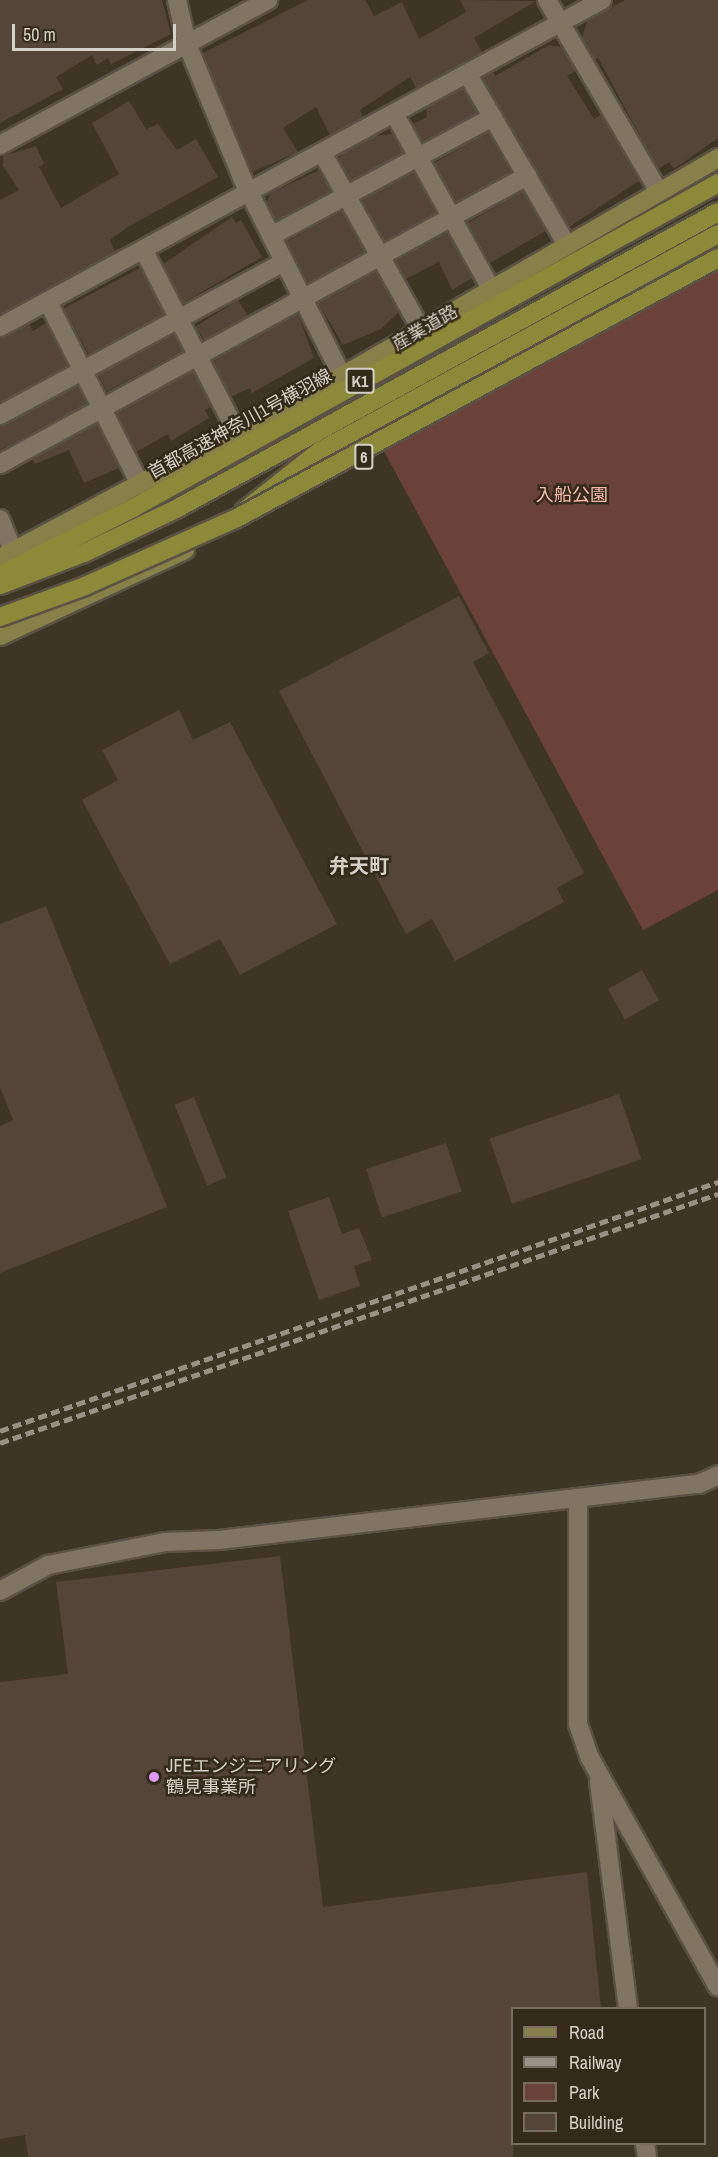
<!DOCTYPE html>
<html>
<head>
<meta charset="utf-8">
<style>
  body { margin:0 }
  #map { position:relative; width:718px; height:2157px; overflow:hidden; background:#3e3524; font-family:"Archivo Narrow","Noto Sans JP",sans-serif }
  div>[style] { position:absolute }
  .green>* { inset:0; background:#6b423a }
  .building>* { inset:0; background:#554438; transform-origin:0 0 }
  .roads { filter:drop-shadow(2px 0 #5a5244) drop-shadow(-2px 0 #5a5244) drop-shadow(0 2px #5a5244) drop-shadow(0 -2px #5a5244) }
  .minor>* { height:18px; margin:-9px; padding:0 9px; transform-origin:9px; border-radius:9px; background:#807562 }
  .major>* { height:18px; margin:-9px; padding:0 9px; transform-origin:9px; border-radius:9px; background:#878149 }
  .highway>* { height:18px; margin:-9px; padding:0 9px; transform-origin:9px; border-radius:9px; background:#8c8939 }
  .rail>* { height:4.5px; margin-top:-2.25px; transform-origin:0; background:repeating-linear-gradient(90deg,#989184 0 9px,transparent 0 13.5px) }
  .bridges { filter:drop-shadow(2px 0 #5a5244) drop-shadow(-2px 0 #5a5244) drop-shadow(0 2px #5a5244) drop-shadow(0 -2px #5a5244) }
  .highway-bridge>* { height:18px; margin:-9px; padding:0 9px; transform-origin:9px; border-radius:9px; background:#8c8939 }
  .dots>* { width:16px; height:16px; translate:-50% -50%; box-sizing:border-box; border:3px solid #342a1a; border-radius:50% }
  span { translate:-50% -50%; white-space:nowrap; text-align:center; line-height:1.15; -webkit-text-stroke:5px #342a1a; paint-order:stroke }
  .shield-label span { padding:2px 4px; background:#342a1a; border:2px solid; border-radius:4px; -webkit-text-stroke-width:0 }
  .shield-label { font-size:16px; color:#d6d1c6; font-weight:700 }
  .street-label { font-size:18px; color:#d6d1c6 }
  .park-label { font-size:18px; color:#f8baaf }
  .poi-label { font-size:18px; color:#d6d1c6 }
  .left { translate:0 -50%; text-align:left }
  .neighbourhood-label { font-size:20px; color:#d6d1c6; font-weight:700 }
  .legend { position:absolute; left:511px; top:2007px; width:195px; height:138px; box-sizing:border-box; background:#342a1a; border:2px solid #756d5f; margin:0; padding:8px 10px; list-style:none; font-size:18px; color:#d6d1c6 }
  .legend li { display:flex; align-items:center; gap:12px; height:30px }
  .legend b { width:30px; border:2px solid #756d5f }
  .scale { position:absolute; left:12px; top:24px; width:164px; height:27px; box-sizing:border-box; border:3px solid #d6d1c6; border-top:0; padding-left:8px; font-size:18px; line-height:21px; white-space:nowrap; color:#d6d1c6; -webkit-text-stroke:4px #342a1a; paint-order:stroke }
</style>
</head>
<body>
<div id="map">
  <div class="green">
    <i style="clip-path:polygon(718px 236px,718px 890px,643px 930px,379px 442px)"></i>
  </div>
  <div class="building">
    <i style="clip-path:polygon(0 0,162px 0,171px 34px,111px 64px,108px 58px,97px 65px,92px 55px,56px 77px,63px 89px,0 123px)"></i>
    <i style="clip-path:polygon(308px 0,365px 0,374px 16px,402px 2px,419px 39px,466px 12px,460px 0,536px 1px,474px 38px,482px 52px,416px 88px,410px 77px,360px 110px,363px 117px,330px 135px,316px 107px,283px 128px,298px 152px,252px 172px,203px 53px)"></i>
    <i style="clip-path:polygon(625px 0,718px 0,718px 138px,674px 169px,669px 162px,658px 169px,598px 58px,595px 60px,582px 38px,587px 21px)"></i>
    <i style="clip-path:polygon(549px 45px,562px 47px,576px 71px,567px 76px,594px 119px,601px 115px,639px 181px,569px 227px,483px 78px,493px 72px,495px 76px)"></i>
    <i style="clip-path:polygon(463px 88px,477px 113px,423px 142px,413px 124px,427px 117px,426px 108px)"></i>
    <i style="clip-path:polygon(129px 101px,146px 129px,158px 124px,177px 150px,196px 139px,218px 177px,128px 227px,110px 240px,115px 252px,0 314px,0 200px,19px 190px,3px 166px,3px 156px,36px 146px,44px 164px,39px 167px,61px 208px,119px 174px,92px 123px)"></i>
    <i style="left:488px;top:132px;width:46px;height:62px;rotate:60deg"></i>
    <i style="clip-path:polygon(393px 134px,403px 153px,351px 181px,339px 159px,341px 154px,374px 136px)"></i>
    <i style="clip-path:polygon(319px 170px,331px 191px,276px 221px,267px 202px,270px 193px)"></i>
    <i style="left:414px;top:172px;width:47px;height:59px;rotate:62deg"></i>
    <i style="left:523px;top:191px;width:46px;height:64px;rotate:60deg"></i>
    <i style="left:342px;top:211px;width:47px;height:64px;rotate:61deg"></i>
    <i style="clip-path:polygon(232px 217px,236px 223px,241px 220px,262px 257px,183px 303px,163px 264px)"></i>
    <i style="clip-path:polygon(447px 233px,472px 278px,452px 290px,439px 262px,406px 279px,396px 261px)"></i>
    <i style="left:140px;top:268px;width:52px;height:86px;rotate:62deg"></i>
    <i style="clip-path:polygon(376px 271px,399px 312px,381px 329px,343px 345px,318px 303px)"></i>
    <i style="left:238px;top:300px;width:19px;height:50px;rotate:58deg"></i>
    <i style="clip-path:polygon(298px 314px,314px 358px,252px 393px,250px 388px,231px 397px,213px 361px)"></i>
    <i style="clip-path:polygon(46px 323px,68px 366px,0 402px,0 338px,29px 324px,33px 331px)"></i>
    <i style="left:174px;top:334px;width:19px;height:86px;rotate:62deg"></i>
    <i style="clip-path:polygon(193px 371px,211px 407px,205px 410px,209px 418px,171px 441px,168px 434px,136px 452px,117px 413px)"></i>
    <i style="clip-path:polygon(78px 386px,87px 404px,0 450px,0 426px)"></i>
    <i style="clip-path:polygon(97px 424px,119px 468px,84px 483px,69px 450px,35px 464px,32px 459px)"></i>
    <i style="clip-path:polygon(459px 596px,489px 653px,473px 662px,584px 873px,557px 888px,564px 902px,455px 961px,432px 919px,406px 934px,279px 691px)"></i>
    <i style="clip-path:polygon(179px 710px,193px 740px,230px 722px,337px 924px,240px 975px,220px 939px,170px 964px,82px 800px,118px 780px,102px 750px)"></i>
    <i style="clip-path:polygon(46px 906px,167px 1207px,0 1273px,0 1126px,13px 1120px,0 1087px,0 924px)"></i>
    <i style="left:642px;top:970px;width:35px;height:39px;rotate:61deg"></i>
    <i style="left:619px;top:1094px;width:69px;height:137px;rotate:71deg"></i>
    <i style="left:194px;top:1097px;width:87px;height:21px;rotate:68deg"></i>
    <i style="left:446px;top:1143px;width:51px;height:84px;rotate:72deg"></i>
    <i style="clip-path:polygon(329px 1197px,342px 1234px,359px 1228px,372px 1260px,354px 1266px,360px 1286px,319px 1300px,288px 1211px)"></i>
    <i style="clip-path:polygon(280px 1556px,323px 1907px,587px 1872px,601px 2008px,513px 2008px,513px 2157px,28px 2157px,25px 2135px,0 2139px,0 1682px,68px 1674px,56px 1582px)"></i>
  </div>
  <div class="roads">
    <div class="minor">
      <i style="left:177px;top:0;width:45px;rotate:77.2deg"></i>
      <i style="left:187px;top:44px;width:147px;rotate:67.6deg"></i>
      <i style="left:243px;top:180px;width:220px;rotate:63.2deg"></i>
      <i style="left:547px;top:0;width:222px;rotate:59.7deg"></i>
      <i style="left:468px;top:75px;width:197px;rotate:59.8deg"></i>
      <i style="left:395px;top:115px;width:199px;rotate:61.1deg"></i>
      <i style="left:0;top:145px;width:305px;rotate:-28.4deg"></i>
      <i style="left:323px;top:154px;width:203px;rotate:60.8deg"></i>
      <i style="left:271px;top:236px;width:252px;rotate:-28.2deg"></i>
      <i style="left:144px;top:251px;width:202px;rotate:62.9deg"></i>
      <i style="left:48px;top:302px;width:204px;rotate:63.2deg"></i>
      <i style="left:0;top:327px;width:685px;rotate:-28.51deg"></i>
      <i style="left:0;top:415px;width:323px;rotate:-28.3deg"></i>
      <i style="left:0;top:464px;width:601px;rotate:-28.66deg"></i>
      <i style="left:0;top:519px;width:35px;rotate:68deg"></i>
      <i style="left:578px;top:1498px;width:226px;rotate:90deg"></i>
      <i style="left:578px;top:1724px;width:36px;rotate:71deg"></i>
      <i style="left:590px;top:1758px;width:262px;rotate:60.8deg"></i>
      <i style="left:0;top:1591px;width:55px;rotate:-28.4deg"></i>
      <i style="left:48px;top:1565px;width:119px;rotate:-11.1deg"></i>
      <i style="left:165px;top:1542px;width:54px;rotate:-2.1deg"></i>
      <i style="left:219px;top:1540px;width:483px;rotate:-6.7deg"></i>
      <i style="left:699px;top:1484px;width:21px;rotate:-25deg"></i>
      <i style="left:599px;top:1782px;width:228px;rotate:82.7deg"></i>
      <i style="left:645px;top:2144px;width:13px;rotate:81deg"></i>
    </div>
    <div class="major">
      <i style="left:0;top:558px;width:387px;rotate:-28deg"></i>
      <i style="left:342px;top:376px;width:435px;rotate:-30.1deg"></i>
      <i style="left:0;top:636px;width:204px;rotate:-24.9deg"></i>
    </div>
    <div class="highway">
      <i style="left:244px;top:511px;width:97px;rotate:-38.3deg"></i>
      <i style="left:320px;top:451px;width:453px;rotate:-28.6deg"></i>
      <i style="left:0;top:575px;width:151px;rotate:-26.7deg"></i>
      <i style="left:135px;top:507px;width:667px;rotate:-29.06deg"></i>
      <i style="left:0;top:585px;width:90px;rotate:-20.9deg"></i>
      <i style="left:84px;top:553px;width:102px;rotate:-25.6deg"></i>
      <i style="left:176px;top:509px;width:618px;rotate:-28.72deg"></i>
    </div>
  </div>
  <div class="rail">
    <i style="left:0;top:1431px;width:760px;rotate:-19.13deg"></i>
    <i style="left:0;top:1443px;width:760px;rotate:-19.13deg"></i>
  </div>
  <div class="bridges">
    <div class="highway-bridge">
      <i style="left:0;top:617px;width:90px;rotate:-20deg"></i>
      <i style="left:85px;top:586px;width:167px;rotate:-24.1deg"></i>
      <i style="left:237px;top:518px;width:547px;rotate:-28.39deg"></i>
    </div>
  </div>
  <div class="dots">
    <i style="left:154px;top:1777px;background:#da9af6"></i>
  </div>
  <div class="shield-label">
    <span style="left:360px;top:381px">K1</span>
    <span style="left:364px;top:457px">6</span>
  </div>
  <div class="street-label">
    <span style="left:425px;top:328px;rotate:-30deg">産業道路</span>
    <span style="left:240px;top:424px;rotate:-29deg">首都高速神奈川1号横羽線</span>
  </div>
  <div class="park-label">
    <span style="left:572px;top:495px">入船公園</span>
  </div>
  <div class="poi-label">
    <span class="left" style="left:166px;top:1777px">JFEエンジニアリング<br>鶴見事業所</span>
  </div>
  <div class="neighbourhood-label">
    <span style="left:359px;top:865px">弁天町</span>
  </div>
  <ul class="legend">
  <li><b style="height:8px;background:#878149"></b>Road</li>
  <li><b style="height:8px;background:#989184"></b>Railway</li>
  <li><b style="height:16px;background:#6b423a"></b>Park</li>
  <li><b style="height:16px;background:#554438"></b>Building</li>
  </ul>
  <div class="scale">50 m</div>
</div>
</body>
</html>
